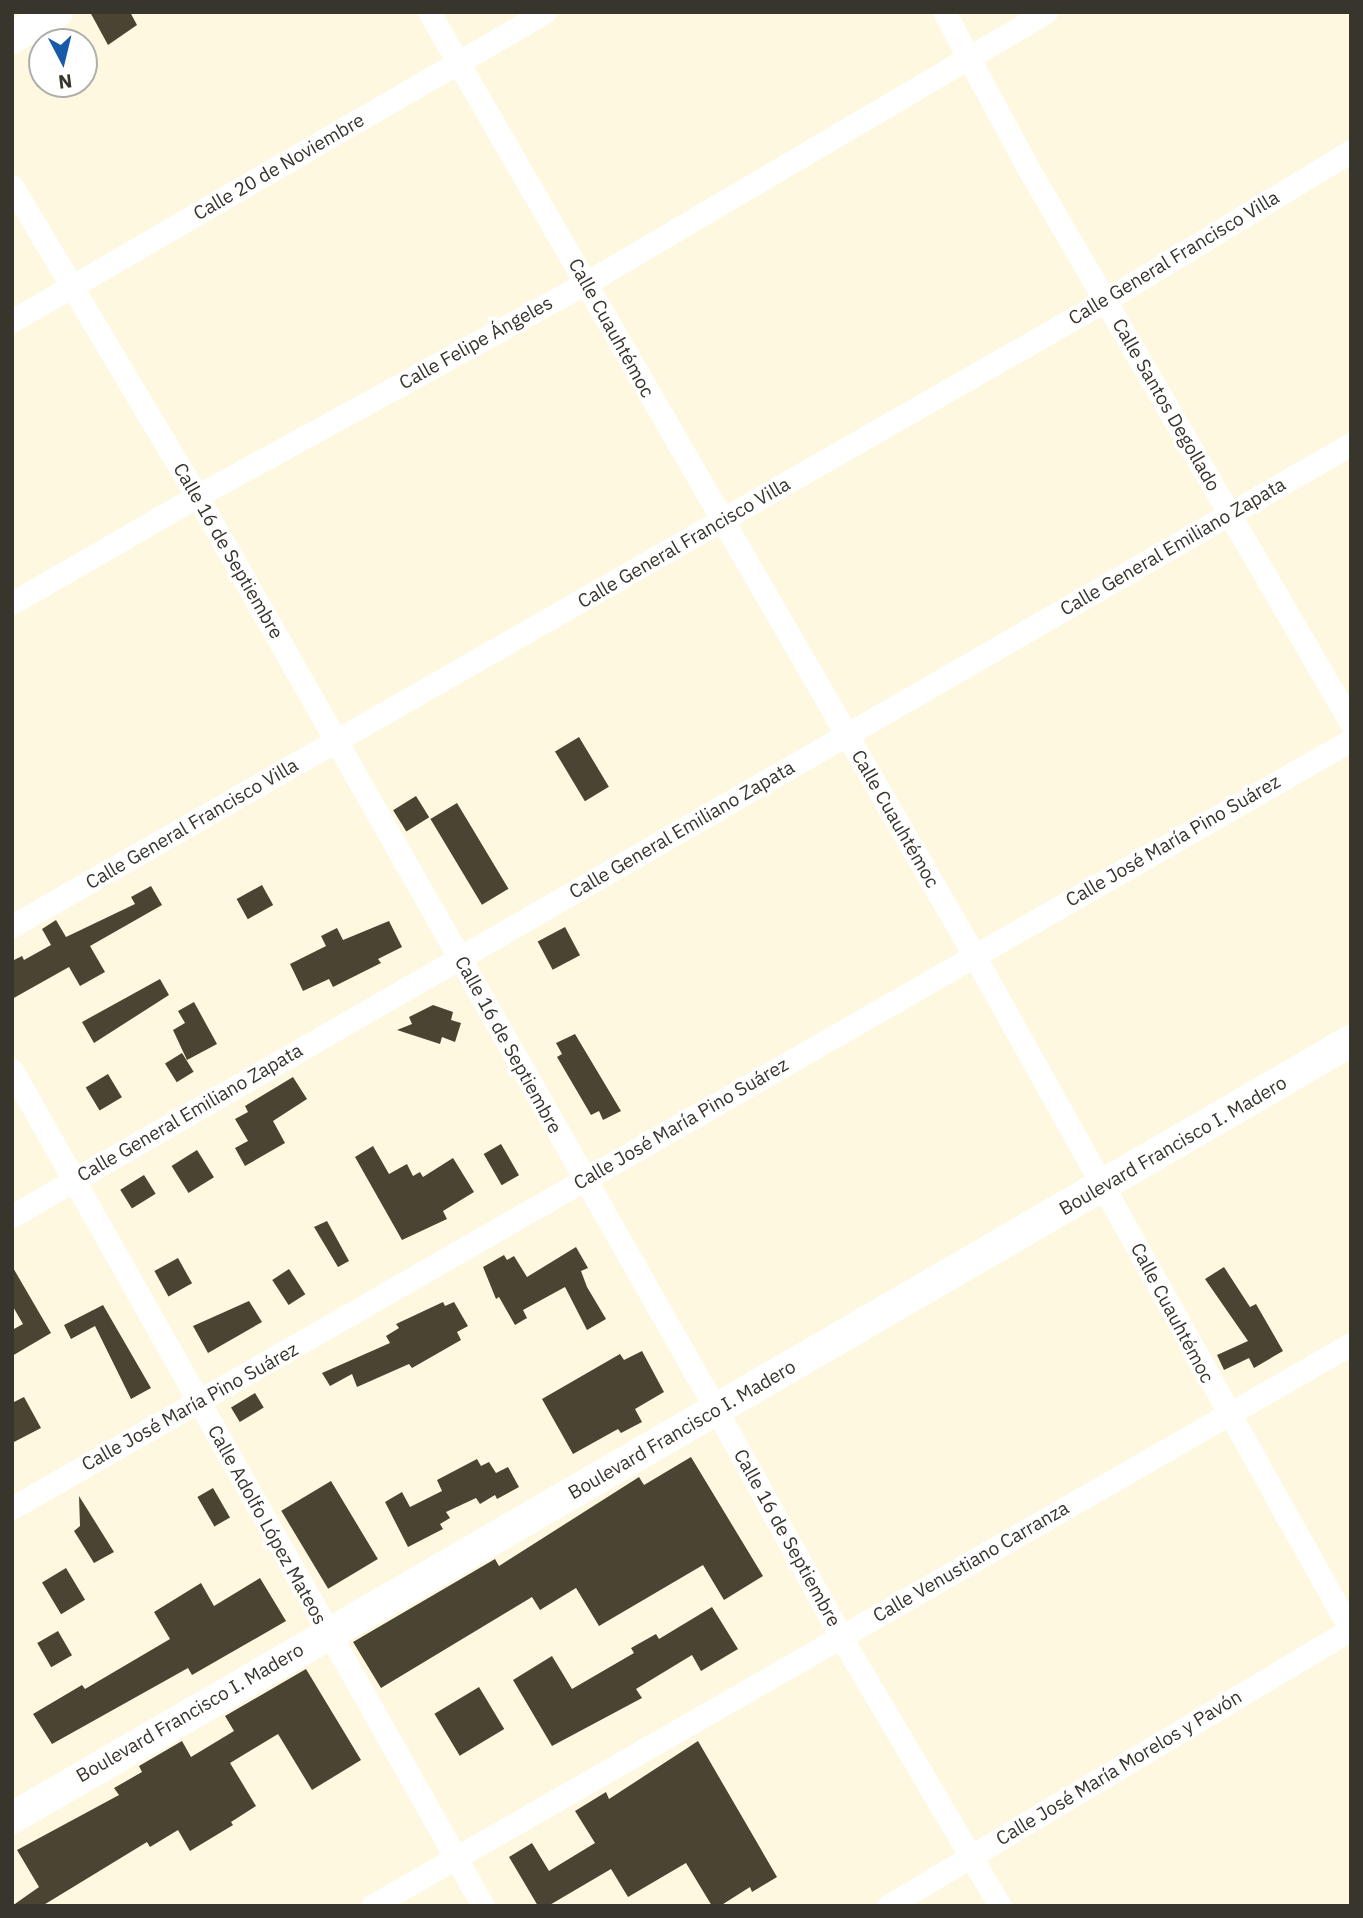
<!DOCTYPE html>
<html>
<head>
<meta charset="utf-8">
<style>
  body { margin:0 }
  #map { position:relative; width:1363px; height:1918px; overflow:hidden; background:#fef8e0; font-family:"IBM Plex Sans",sans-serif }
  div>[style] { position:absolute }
  .building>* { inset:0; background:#4a4532; transform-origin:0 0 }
  .street>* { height:23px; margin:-11.5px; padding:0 11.5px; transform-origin:11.5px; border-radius:11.5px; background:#fff }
  .secondary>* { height:32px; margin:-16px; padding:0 16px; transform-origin:16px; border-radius:16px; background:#fff }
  span { translate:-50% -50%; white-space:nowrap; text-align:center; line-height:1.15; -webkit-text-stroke:7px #fff; paint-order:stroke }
  .street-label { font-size:19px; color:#37352c }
  .frame { position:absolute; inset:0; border:14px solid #37352c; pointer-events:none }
  .north { position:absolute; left:28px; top:28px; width:70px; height:70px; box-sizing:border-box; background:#fff; border:2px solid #afaeab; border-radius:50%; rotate:173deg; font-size:19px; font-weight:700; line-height:28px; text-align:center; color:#37352c }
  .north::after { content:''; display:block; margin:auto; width:24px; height:32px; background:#175aaa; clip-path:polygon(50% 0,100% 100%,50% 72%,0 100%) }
</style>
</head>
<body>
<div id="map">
  <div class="building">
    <i style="clip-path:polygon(90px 12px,130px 12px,137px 25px,108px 45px)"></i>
    <i style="left:579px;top:737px;width:58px;height:28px;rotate:59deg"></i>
    <i style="left:416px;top:796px;width:25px;height:27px;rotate:58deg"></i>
    <i style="left:457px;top:803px;width:100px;height:31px;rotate:59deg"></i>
    <i style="left:262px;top:885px;width:23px;height:29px;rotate:61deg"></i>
    <i style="clip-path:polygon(151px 886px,162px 905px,90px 946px,105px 972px,80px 986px,69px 967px,12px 999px,12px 961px,22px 956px,24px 960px,51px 945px,42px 929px,56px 920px,66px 937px,135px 904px,131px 897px)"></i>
    <i style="clip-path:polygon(389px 921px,402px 947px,378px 959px,381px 963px,333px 987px,329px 979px,303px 991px,290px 964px,326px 946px,321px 936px,337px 928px,343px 940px)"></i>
    <i style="left:565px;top:927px;width:32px;height:31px;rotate:62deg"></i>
    <i style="clip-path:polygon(160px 979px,169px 995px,94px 1043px,82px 1022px)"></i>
    <i style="clip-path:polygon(194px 1002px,217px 1044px,187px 1060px,173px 1030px,185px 1023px,178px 1011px)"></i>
    <i style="clip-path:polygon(433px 1005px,453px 1012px,451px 1020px,461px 1023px,455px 1042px,442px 1037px,440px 1044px,397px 1030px,412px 1024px,409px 1017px)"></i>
    <i style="clip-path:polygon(575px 1034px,621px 1111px,603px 1120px,599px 1111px,591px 1115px,557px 1057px,562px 1054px,556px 1043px)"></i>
    <i style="left:182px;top:1053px;width:22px;height:20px;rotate:58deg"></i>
    <i style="left:108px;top:1074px;width:27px;height:26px;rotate:59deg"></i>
    <i style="clip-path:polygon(293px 1077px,307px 1099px,273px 1121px,285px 1143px,245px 1166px,235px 1148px,248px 1141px,235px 1119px,248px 1112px,245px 1106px)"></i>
    <i style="left:501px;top:1144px;width:36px;height:20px;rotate:60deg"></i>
    <i style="clip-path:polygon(373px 1146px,389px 1174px,407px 1164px,413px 1176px,420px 1172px,423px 1177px,453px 1158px,474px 1192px,443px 1211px,447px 1219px,402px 1240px,355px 1157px)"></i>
    <i style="left:197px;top:1150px;width:32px;height:30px;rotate:58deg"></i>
    <i style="left:144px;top:1175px;width:22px;height:28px;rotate:58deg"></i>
    <i style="clip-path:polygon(327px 1221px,349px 1261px,338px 1267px,314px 1227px)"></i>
    <i style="clip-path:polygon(576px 1247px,588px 1268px,581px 1271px,587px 1287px,606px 1319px,587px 1330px,565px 1287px,523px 1310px,527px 1318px,515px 1325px,499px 1297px,496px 1299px,483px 1267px,504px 1255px,507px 1260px,514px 1256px,527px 1277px)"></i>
    <i style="left:178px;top:1258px;width:29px;height:27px;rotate:61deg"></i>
    <i style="clip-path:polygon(12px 1266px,51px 1333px,12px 1356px,12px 1330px,23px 1324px,12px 1305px)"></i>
    <i style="clip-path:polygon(1224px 1267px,1250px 1307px,1256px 1304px,1283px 1351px,1254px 1368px,1249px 1358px,1224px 1370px,1217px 1355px,1248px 1341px,1205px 1279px)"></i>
    <i style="left:289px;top:1269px;width:30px;height:20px;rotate:57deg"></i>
    <i style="clip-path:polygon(249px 1301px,262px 1322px,208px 1353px,193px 1326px)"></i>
    <i style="clip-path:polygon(443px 1302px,445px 1306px,454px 1302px,468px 1326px,457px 1332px,461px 1340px,412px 1368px,409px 1364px,357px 1387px,352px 1374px,330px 1386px,322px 1373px,390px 1343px,386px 1336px,399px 1328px,396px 1324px)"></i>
    <i style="clip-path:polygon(103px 1305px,151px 1388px,131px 1399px,95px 1326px,71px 1339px,64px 1325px)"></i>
    <i style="clip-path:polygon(642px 1351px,664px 1392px,635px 1409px,642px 1422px,621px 1433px,618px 1429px,573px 1454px,542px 1399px,620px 1354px,624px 1360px)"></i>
    <i style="left:255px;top:1393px;width:17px;height:28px;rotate:59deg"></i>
    <i style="clip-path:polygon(24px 1397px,41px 1428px,12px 1443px,12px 1403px)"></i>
    <i style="clip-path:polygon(691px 1457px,763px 1576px,724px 1600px,703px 1565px,599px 1626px,576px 1588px,540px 1610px,532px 1597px,381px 1688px,353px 1642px,495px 1559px,499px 1566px,639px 1477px,644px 1485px)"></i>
    <i style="clip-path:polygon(477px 1459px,481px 1466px,489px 1462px,496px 1473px,508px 1467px,519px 1487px,497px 1499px,495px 1495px,480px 1504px,476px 1498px,446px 1512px,450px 1518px,440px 1524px,443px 1529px,408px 1547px,385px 1502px,402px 1492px,410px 1507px,442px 1491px,437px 1480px)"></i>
    <i style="left:331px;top:1481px;width:91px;height:58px;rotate:59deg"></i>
    <i style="left:213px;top:1488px;width:34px;height:18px;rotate:60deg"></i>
    <i style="clip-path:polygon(79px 1496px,114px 1552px,94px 1563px,74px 1531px,80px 1526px)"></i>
    <i style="left:66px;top:1568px;width:37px;height:28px;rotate:59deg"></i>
    <i style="clip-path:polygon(260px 1578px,286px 1621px,192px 1675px,188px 1668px,52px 1744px,33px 1714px,82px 1685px,85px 1689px,170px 1639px,154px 1612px,201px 1583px,214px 1606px)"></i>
    <i style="clip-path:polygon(712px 1607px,738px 1649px,701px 1671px,692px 1655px,636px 1689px,642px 1698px,552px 1746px,513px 1680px,552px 1656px,572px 1689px,634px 1653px,631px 1648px,656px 1634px,659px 1639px)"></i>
    <i style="left:58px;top:1631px;width:28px;height:24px;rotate:60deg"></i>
    <i style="clip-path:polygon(306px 1669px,361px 1760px,312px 1790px,278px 1734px,230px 1763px,256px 1806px,231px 1822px,233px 1825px,190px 1851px,178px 1830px,150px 1847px,147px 1842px,42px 1906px,12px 1906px,39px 1887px,17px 1850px,119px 1795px,114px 1788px,142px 1772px,139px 1766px,182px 1741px,191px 1757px,234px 1731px,225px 1716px)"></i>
    <i style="left:479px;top:1687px;width:49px;height:52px;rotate:59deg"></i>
    <i style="clip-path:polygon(698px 1741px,777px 1877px,752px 1892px,750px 1887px,720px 1906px,712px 1906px,686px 1863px,628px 1897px,611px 1869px,548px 1906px,538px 1906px,509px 1857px,532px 1843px,549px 1871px,595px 1843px,575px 1811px,606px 1792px,609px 1799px)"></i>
  </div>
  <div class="street">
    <i style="left:429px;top:12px;width:1089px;rotate:59.97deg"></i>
    <i style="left:974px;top:955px;width:774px;rotate:60.85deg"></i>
    <i style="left:944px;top:12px;width:177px;rotate:61.7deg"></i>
    <i style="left:1028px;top:168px;width:642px;rotate:59.8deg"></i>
    <i style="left:12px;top:186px;width:361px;rotate:59.2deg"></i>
    <i style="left:197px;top:496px;width:1052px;rotate:60.39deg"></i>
    <i style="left:717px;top:1411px;width:258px;rotate:61.2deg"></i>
    <i style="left:841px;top:1637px;width:312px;rotate:59.4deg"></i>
    <i style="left:12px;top:321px;width:616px;rotate:-30.1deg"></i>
    <i style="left:12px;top:603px;width:214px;rotate:-30deg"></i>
    <i style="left:197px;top:496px;width:443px;rotate:-28.7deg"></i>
    <i style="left:586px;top:283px;width:534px;rotate:-30.5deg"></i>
    <i style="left:12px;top:926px;width:1260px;rotate:-29.78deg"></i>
    <i style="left:1106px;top:300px;width:287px;rotate:-31.3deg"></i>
    <i style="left:12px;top:1070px;width:960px;rotate:60.6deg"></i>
    <i style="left:12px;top:1216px;width:1546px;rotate:-29.97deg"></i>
    <i style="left:12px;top:1508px;width:1544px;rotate:-29.84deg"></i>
    <i style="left:372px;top:1906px;width:1129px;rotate:-29.86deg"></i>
    <i style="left:888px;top:1906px;width:540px;rotate:-30.89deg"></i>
  </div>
  <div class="secondary">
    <i style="left:12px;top:38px;width:52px;rotate:-30deg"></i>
    <i style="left:12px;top:1818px;width:1548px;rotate:-30.13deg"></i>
  </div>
  <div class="street-label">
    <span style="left:279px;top:167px;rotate:-30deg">Calle 20 de Noviembre</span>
    <span style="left:1174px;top:258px;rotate:-31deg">Calle General Francisco Villa</span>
    <span style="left:611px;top:328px;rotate:61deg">Calle Cuauhtémoc</span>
    <span style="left:476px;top:343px;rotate:-29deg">Calle Felipe Ángeles</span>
    <span style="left:1166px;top:405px;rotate:60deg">Calle Santos Degollado</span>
    <span style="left:684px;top:543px;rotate:-30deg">Calle General Francisco Villa</span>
    <span style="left:1173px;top:547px;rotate:-30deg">Calle General Emiliano Zapata</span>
    <span style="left:228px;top:551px;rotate:60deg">Calle 16 de Septiembre</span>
    <span style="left:895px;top:819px;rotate:60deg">Calle Cuauhtémoc</span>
    <span style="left:192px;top:824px;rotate:-30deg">Calle General Francisco Villa</span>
    <span style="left:682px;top:830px;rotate:-30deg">Calle General Emiliano Zapata</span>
    <span style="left:1173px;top:841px;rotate:-30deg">Calle José María Pino Suárez</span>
    <span style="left:508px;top:1045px;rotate:61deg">Calle 16 de Septiembre</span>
    <span style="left:190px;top:1113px;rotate:-30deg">Calle General Emiliano Zapata</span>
    <span style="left:681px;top:1124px;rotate:-30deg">Calle José María Pino Suárez</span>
    <span style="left:1173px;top:1146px;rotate:-30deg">Boulevard Francisco I. Madero</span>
    <span style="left:1172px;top:1313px;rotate:62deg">Calle Cuauhtémoc</span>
    <span style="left:190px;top:1407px;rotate:-29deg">Calle José María Pino Suárez</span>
    <span style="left:682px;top:1430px;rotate:-30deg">Boulevard Francisco I. Madero</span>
    <span style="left:267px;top:1525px;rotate:61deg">Calle Adolfo López Mateos</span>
    <span style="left:787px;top:1538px;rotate:61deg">Calle 16 de Septiembre</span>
    <span style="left:971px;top:1562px;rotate:-30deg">Calle Venustiano Carranza</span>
    <span style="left:190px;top:1713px;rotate:-30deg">Boulevard Francisco I. Madero</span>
    <span style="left:1119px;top:1768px;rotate:-31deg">Calle José María Morelos y Pavón</span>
  </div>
  <div class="frame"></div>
  <div class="north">N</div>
</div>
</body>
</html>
